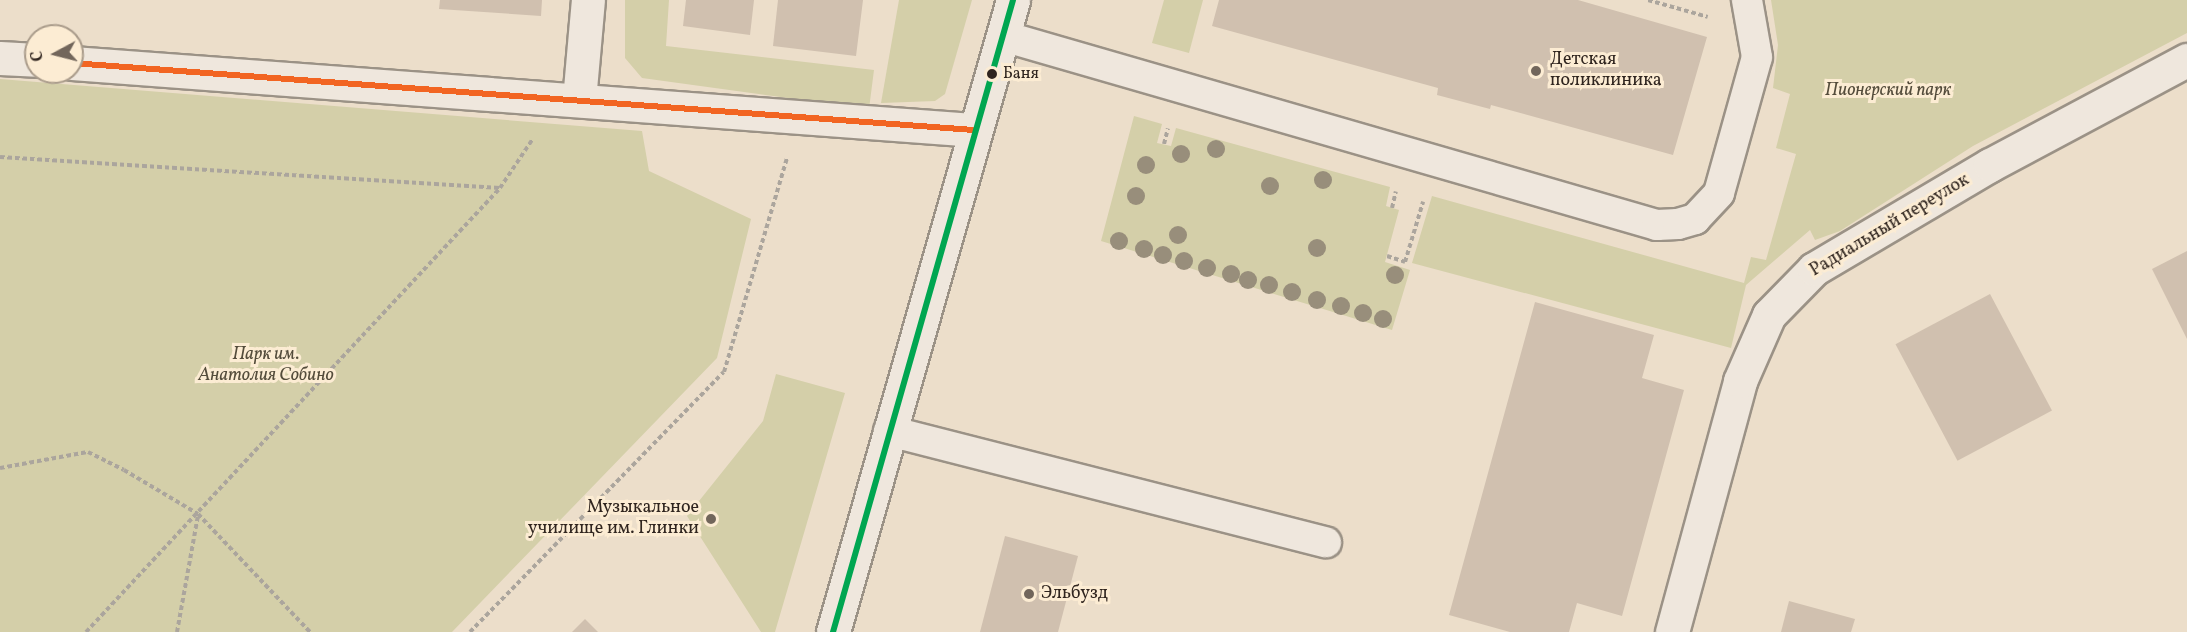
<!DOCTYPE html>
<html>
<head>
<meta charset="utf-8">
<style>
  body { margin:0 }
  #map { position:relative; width:2187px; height:632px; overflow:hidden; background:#ecdeca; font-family:Vollkorn,serif }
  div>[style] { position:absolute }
  .green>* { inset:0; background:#d4cfa9 }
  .building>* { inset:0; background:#d0c0af; transform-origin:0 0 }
  .path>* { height:4px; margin-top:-2px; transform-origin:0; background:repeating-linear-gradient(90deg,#aba59d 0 4.5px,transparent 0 7.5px) }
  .roads { filter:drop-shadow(2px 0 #9b9286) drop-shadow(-2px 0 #9b9286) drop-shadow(0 2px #9b9286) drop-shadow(0 -2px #9b9286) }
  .service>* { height:30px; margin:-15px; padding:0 15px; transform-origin:15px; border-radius:15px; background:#efe7dd }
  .minor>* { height:33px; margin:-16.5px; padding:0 16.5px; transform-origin:16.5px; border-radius:16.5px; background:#efe7dd }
  .secondary>* { height:33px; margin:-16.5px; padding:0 16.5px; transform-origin:16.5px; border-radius:16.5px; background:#efe7dd }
  .bus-1>* { height:6px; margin:-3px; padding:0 3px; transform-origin:3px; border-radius:3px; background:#f26522 }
  .bus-2>* { height:6px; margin:-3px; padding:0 3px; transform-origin:3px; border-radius:3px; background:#00a651 }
  .trees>* { width:18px; height:18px; margin:-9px; border-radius:50%; background:#988e7b }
  .dots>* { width:16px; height:16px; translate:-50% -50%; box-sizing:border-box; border:3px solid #fcecd3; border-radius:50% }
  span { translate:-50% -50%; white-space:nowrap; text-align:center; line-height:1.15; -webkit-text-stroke:6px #fcecd3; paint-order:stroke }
  .bus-label { font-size:16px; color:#30251f }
  .left { translate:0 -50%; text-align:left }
  .poi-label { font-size:18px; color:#30251f }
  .right { translate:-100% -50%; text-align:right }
  .park-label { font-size:18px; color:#544c3b; font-style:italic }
  .street-label { font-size:18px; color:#30251f }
  .north { position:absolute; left:24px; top:24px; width:60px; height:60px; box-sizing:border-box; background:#fcecd3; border:2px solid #aa9c8b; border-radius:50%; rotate:263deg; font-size:16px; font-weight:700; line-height:24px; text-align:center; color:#30251f }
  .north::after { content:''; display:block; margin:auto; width:21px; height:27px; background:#72665b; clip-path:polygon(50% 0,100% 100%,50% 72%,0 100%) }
</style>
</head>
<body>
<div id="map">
  <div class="green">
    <i style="clip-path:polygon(625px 0,669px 0,666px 46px,874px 70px,869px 109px,642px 78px,625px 58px)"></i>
    <i style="clip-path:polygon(899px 0,972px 0,945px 94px,935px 101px,881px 103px)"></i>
    <i style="clip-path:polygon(1164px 0,1203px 0,1189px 53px,1152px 43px)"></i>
    <i style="clip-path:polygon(1771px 0,2187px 0,2187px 33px,1973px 146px,1840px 231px,1815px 240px,1810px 230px,1746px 285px,1731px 348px,1412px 263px,1432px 196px,1744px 283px,1751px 257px,1766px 260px,1796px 154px,1776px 148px,1790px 94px,1773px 88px,1778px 45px)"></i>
    <i style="clip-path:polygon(0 79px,642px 131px,649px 171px,751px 219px,717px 358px,452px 632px,0 632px)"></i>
    <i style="clip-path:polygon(1134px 116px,1162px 124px,1157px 143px,1171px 146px,1176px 128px,1390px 187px,1386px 206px,1399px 210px,1385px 262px,1410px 270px,1392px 330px,1101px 241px)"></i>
    <i style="clip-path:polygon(776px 374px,845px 393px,775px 632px,761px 632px,687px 516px,763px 421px)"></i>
  </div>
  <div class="building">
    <i style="clip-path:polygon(440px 0,542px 0,541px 16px,439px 9px)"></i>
    <i style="clip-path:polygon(686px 0,754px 0,750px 35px,683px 26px)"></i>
    <i style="clip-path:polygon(778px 0,863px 0,856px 56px,773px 46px)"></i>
    <i style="clip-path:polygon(1219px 0,1578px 0,1707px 37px,1673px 155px,1491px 105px,1490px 109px,1437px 95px,1438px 88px,1212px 26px)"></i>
    <i style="clip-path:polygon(2187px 251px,2187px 339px,2152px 269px)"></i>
    <i style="left:1990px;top:294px;width:132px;height:107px;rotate:62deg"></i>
    <i style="clip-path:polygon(1535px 302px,1654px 335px,1642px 378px,1684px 390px,1622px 616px,1577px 603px,1569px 632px,1510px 632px,1449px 615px)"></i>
    <i style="clip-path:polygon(1005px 536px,1078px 556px,1058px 632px,980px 632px)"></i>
    <i style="clip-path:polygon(1789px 601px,1855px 619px,1851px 632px,1781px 632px)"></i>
    <i style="clip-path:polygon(585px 619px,598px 632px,572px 632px)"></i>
  </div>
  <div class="path">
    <i style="left:1648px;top:0;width:62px;rotate:15.8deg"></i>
    <i style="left:1164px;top:144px;width:16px;rotate:-76deg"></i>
    <i style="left:0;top:157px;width:501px;rotate:3.55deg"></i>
    <i style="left:1392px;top:208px;width:17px;rotate:-77deg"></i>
    <i style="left:1387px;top:256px;width:19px;rotate:18deg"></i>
    <i style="left:1405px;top:262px;width:63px;rotate:-73.3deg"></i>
    <i style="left:0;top:468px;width:89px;rotate:-10.3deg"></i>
    <i style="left:88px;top:452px;width:40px;rotate:26.6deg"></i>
    <i style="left:124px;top:470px;width:86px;rotate:30.7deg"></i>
    <i style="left:198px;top:514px;width:163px;rotate:46.5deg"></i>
    <i style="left:86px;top:632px;width:607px;rotate:-47deg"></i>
    <i style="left:500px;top:188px;width:58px;rotate:-56.3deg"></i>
    <i style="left:177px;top:632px;width:119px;rotate:-79.8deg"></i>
    <i style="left:470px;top:632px;width:363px;rotate:-45.7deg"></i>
    <i style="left:724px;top:372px;width:223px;rotate:-73.6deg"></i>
  </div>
  <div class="roads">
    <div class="service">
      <i style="left:1003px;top:36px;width:681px;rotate:16.12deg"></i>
      <i style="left:1657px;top:225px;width:21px;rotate:-3deg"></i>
      <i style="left:1678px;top:224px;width:18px;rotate:-16deg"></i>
      <i style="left:1695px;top:219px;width:35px;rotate:-47deg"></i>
      <i style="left:1719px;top:193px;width:141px;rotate:-74.4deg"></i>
      <i style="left:1757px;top:57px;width:58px;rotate:-100deg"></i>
      <i style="left:889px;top:431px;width:451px;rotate:14.3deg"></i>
    </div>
    <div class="minor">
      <i style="left:0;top:58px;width:36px;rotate:3deg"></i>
      <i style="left:72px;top:63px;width:903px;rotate:4.25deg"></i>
      <i style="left:579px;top:100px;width:100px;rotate:-84.9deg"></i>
      <i style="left:1672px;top:632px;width:260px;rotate:-74.8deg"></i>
      <i style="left:1740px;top:381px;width:72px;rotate:-66.3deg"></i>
      <i style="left:1769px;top:315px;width:64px;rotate:-45.6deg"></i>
      <i style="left:1814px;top:269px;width:204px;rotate:-30.6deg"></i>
      <i style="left:1990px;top:165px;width:223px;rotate:-28.1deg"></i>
    </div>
    <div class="secondary">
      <i style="left:833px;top:632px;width:657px;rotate:-74.1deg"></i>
    </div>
  </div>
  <div class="bus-1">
    <i style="left:72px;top:63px;width:903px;rotate:4.25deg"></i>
  </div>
  <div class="bus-2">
    <i style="left:833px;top:632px;width:657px;rotate:-74.1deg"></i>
  </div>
  <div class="trees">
    <i style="left:1216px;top:149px"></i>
    <i style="left:1181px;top:154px"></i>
    <i style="left:1146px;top:165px"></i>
    <i style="left:1323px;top:180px"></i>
    <i style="left:1270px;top:186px"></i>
    <i style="left:1136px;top:196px"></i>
    <i style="left:1178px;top:235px"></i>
    <i style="left:1119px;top:241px"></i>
    <i style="left:1317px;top:248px"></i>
    <i style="left:1144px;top:249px"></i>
    <i style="left:1163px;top:255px"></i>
    <i style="left:1184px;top:261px"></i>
    <i style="left:1207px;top:268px"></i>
    <i style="left:1231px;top:274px"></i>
    <i style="left:1395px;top:275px"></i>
    <i style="left:1248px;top:280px"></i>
    <i style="left:1269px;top:285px"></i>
    <i style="left:1292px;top:292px"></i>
    <i style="left:1317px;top:300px"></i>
    <i style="left:1341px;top:306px"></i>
    <i style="left:1363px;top:313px"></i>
    <i style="left:1383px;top:319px"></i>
  </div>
  <div class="dots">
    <i style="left:1536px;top:71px;background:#72665b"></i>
    <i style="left:992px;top:74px;background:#30251f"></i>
    <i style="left:711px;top:519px;background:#72665b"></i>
    <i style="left:1029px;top:594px;background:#72665b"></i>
  </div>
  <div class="bus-label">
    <span class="left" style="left:1003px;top:74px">Баня</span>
  </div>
  <div class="poi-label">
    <span class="left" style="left:1550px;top:71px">Детская<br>поликлиника</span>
    <span class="right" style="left:699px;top:519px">Музыкальное<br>училище им. Глинки</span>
    <span class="left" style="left:1041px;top:594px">Эльбузд</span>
  </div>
  <div class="park-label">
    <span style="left:1888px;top:91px">Пионерский парк</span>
    <span style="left:266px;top:366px">Парк им.<br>Анатолия Собино</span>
  </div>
  <div class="street-label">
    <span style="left:1890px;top:226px;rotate:-31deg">Радиальный переулок</span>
  </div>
  <div class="north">С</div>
</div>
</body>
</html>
